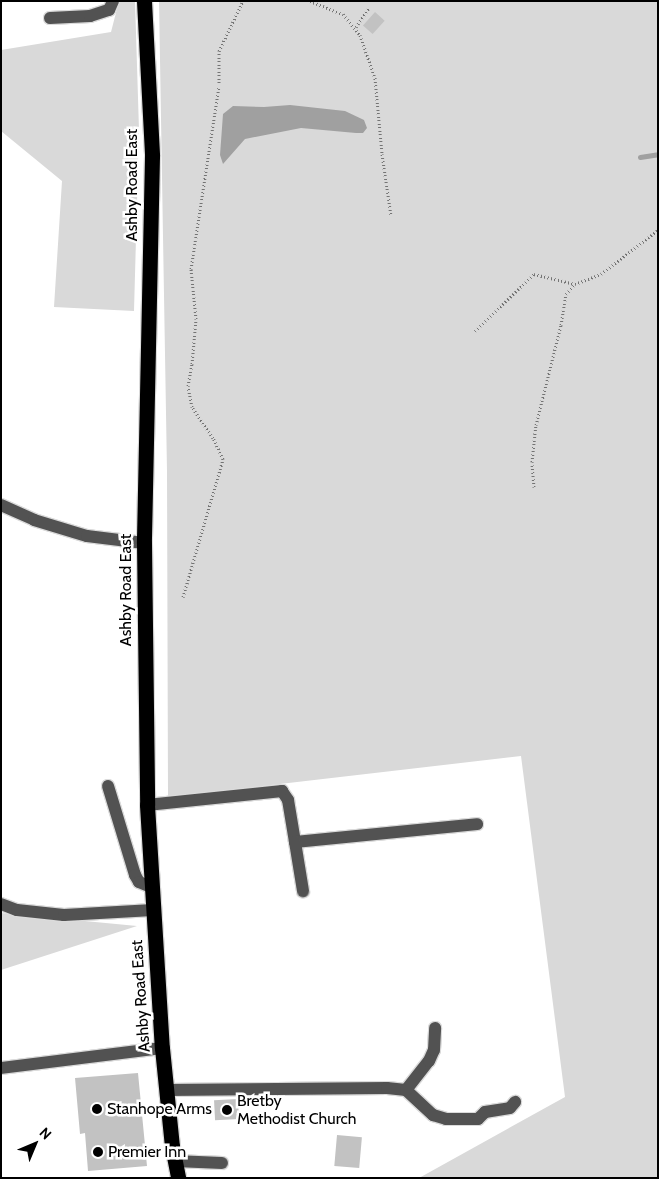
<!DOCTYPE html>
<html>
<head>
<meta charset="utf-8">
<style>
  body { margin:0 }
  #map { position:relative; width:659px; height:1179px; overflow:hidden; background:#fff; font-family:Cabin,sans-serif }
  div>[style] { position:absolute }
  .green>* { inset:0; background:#d9d9d9 }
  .water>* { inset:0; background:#a0a0a0 }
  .stream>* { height:5px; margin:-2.5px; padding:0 2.5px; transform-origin:2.5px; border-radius:2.5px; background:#a0a0a0 }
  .building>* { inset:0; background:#c2c2c2; transform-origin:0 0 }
  .path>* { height:3px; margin-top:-1.5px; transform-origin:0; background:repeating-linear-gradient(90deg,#747474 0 1px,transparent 0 3.5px) }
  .roads { filter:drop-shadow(1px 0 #dbdbdb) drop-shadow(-1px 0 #dbdbdb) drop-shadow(0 1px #dbdbdb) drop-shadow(0 -1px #dbdbdb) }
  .minor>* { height:12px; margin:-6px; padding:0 6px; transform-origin:6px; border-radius:6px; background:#525252 }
  .highway>* { height:15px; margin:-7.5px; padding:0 7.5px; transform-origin:7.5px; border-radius:7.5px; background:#000 }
  .dots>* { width:14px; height:14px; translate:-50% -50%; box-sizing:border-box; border:2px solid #fff; border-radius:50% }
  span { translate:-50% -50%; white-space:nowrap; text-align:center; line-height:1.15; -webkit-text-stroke:5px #fff; paint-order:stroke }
  .street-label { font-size:16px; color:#000 }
  .poi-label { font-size:16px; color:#000 }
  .left { translate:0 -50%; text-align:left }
  .frame { position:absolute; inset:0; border:2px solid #000; pointer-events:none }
  .north { position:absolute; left:10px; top:1119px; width:50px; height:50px; -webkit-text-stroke:4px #fff; paint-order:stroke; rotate:45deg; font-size:14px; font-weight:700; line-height:20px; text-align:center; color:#000 }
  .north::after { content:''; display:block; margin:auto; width:18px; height:22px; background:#000; clip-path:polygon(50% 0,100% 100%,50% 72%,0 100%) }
</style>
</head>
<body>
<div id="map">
  <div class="green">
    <i style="clip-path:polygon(119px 1px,135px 1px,139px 130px,134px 311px,54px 307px,62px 181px,1px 131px,1px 50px,111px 32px)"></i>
    <i style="clip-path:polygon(159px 1px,658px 1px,658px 1178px,419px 1178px,565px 1097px,521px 756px,168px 797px,167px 472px)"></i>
    <i style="clip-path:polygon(1px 913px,137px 926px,1px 970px)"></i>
  </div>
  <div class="water">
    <i style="clip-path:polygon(290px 105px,345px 111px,364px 120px,367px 128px,363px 133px,356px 133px,301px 128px,245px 139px,223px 164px,220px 155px,223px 114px,233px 106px,264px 107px)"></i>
  </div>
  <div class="stream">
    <i style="left:640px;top:157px;width:18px;rotate:-9deg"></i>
  </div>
  <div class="building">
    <i style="left:375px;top:12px;width:13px;height:18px;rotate:42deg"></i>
    <i style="clip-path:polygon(138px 1073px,147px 1166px,88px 1171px,85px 1133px,80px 1134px,75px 1078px)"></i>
    <i style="left:238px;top:1099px;width:20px;height:24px;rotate:87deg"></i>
    <i style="left:337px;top:1135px;width:25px;height:31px;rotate:5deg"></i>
  </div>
  <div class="path">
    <i style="left:310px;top:1px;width:35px;rotate:22deg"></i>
    <i style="left:343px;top:14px;width:27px;rotate:51deg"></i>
    <i style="left:360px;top:35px;width:46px;rotate:70.8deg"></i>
    <i style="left:375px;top:78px;width:76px;rotate:84.7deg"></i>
    <i style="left:382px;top:154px;width:63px;rotate:81.7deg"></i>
    <i style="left:356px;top:27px;width:23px;rotate:-56deg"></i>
    <i style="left:475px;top:331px;width:82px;rotate:-44deg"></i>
    <i style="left:534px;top:274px;width:42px;rotate:13.7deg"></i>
    <i style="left:575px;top:284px;width:28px;rotate:-21deg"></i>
    <i style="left:601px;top:274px;width:72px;rotate:-37.7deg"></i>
    <i style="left:534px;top:487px;width:25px;rotate:-95deg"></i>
    <i style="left:532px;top:462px;width:37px;rotate:-84deg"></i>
    <i style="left:536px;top:425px;width:103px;rotate:-76deg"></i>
    <i style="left:561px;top:325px;width:31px;rotate:-81deg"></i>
    <i style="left:566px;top:294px;width:13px;rotate:-48deg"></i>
    <i style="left:183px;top:597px;width:144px;rotate:-73.8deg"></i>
    <i style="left:223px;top:459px;width:23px;rotate:-115deg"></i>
    <i style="left:213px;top:438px;width:37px;rotate:-124deg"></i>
    <i style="left:192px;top:407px;width:21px;rotate:-101deg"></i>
    <i style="left:188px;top:386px;width:22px;rotate:-80deg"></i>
    <i style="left:192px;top:364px;width:45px;rotate:-84.9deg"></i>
    <i style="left:196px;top:319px;width:50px;rotate:-95.7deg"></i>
    <i style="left:191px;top:269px;width:185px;rotate:-81.3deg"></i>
    <i style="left:219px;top:86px;width:35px;rotate:-90deg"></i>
    <i style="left:219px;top:51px;width:55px;rotate:-64.4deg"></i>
  </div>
  <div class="roads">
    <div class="minor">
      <i style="left:50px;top:18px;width:40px;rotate:-2.9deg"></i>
      <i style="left:90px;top:16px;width:20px;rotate:-18deg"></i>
      <i style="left:109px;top:10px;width:10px;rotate:-66deg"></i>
      <i style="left:1px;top:505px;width:36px;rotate:24deg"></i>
      <i style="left:34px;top:520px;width:55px;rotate:16.8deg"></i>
      <i style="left:87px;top:536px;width:57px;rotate:7deg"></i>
      <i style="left:108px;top:786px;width:93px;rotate:73.1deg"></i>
      <i style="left:135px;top:875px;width:8px;rotate:60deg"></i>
      <i style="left:139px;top:882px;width:13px;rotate:23deg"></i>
      <i style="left:147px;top:805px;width:136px;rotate:-5.9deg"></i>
      <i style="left:282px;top:791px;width:11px;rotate:56deg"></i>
      <i style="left:288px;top:800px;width:43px;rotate:80.5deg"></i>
      <i style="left:295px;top:842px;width:183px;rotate:-5.6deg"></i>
      <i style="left:295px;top:842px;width:50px;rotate:80.7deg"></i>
      <i style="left:1px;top:904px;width:17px;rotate:21deg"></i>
      <i style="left:17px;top:910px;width:47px;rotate:6.1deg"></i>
      <i style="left:64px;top:915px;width:89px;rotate:-3.2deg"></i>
      <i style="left:1px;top:1068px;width:162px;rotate:-7.1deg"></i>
      <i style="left:166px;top:1090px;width:221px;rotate:-0.5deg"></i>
      <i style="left:387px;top:1088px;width:19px;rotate:6deg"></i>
      <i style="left:406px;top:1090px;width:37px;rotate:43deg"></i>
      <i style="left:433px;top:1115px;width:14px;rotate:17deg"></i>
      <i style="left:446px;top:1119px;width:32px"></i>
      <i style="left:478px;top:1119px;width:10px;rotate:-45deg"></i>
      <i style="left:485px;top:1112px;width:25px;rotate:-9deg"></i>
      <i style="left:510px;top:1108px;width:8px;rotate:-50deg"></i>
      <i style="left:406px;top:1090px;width:37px;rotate:-52deg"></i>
      <i style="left:429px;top:1061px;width:12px;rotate:-66deg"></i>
      <i style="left:434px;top:1050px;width:22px;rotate:-87deg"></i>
      <i style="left:175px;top:1161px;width:47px;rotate:2.4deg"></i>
    </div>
    <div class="highway">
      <i style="left:144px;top:1px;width:155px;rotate:87deg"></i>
      <i style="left:152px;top:156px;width:387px;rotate:91.2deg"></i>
      <i style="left:144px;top:543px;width:262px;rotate:89.3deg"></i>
      <i style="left:147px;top:805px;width:243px;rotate:86.5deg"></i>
      <i style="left:162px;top:1048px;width:99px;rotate:84.2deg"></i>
      <i style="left:172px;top:1146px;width:33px;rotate:79deg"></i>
    </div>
  </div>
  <div class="dots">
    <i style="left:97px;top:1109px;background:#000"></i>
    <i style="left:227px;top:1110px;background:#000"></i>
    <i style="left:98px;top:1152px;background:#000"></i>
  </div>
  <div class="street-label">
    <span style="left:132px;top:185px;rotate:-90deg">Ashby Road East</span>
    <span style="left:126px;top:590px;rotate:-90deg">Ashby Road East</span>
    <span style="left:141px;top:996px;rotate:-94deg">Ashby Road East</span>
  </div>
  <div class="poi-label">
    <span class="left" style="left:237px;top:1110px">Bretby<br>Methodist Church</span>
    <span class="left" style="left:107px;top:1109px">Stanhope Arms</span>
    <span class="left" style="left:108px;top:1152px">Premier Inn</span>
  </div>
  <div class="frame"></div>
  <div class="north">N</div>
</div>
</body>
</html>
